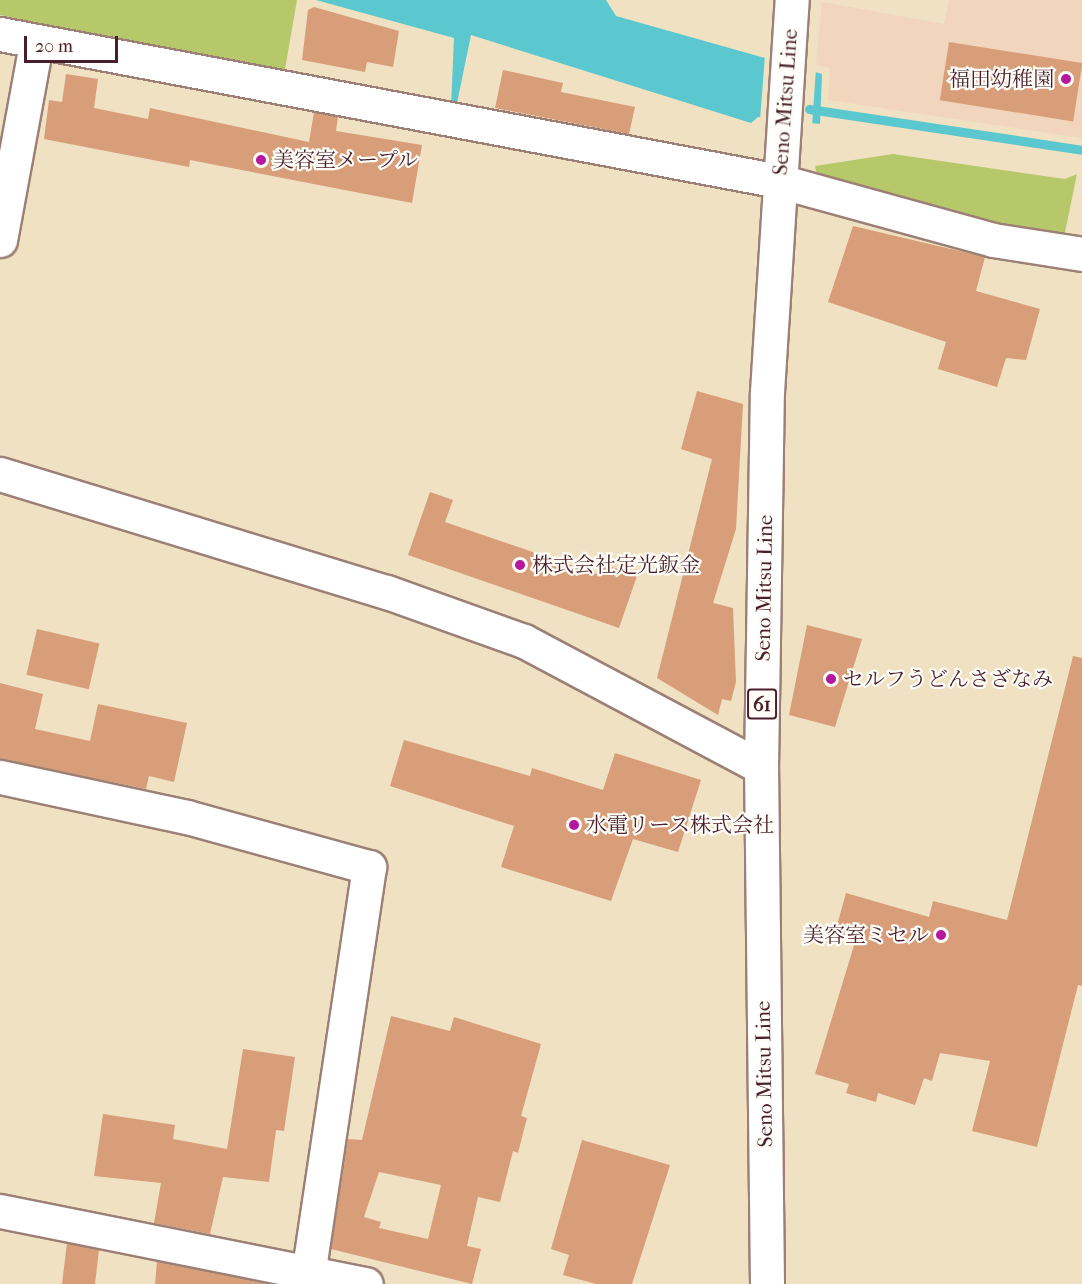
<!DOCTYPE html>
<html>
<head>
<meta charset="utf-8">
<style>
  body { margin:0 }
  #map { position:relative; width:1082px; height:1284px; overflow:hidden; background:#efe1c2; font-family:"IM FELL French Canon","Noto Serif JP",serif }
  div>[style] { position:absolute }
  .built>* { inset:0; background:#f1d5bd }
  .green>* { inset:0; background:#b7c86b }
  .water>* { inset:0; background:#5ac8ce }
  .pier>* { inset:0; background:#efe1c2 }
  .stream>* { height:9px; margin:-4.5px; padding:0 4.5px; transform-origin:4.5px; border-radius:4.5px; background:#5ac8ce }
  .building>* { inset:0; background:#d89e79; transform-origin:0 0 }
  .roads { filter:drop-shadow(2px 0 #9c8076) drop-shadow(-2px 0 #9c8076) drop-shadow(0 2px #9c8076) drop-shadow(0 -2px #9c8076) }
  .minor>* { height:33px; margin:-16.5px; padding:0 16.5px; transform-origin:16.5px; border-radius:16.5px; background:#fff }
  .major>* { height:33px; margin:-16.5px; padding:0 16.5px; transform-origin:16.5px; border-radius:16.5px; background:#fff }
  .dots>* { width:16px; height:16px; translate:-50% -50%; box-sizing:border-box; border:3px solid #fdfcf7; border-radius:50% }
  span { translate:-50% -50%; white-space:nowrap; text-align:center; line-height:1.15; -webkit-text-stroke:4.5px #fdfcf7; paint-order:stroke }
  .shield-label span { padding:2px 4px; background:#fdfcf7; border:2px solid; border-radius:4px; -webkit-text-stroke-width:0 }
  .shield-label { font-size:20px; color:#4a1f2b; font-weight:700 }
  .poi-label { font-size:21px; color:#4a1f2b }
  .right { translate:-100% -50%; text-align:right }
  .left { translate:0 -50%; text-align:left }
  .street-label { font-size:21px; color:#4a1f2b }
  .scale { position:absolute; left:24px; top:36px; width:94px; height:27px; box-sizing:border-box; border:3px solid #4a1f2b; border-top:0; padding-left:8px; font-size:18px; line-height:21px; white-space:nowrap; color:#4a1f2b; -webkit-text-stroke:4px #fdfcf7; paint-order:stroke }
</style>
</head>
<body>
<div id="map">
  <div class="built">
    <i style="clip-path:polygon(949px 0,1082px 0,1082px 138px,828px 100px,830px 68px,816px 65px,822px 2px,944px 24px)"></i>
  </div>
  <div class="green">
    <i style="clip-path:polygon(0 0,297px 0,284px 75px,0 15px)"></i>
    <i style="clip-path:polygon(893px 154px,1065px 179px,1077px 174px,1064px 237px,987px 226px,818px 180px,815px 166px)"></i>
  </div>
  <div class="water">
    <i style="clip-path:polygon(316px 0,606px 0,616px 16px,822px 74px,820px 124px,758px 117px,751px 123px,471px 35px,456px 108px,451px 107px,454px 38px)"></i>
  </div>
  <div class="pier">
    <i style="clip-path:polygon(765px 55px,816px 69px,812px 126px,760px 120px)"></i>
  </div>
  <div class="stream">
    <i style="left:809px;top:109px;width:276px;rotate:8.5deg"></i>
  </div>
  <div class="building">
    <i style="clip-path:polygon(314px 7px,399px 31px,393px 67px,367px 62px,365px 72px,302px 60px,308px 10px)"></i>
    <i style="left:949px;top:42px;width:135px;height:59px;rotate:9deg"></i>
    <i style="clip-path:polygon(503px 70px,563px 83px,561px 92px,635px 107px,629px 134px,495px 108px)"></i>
    <i style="clip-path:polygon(66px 74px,98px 79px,94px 108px,148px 119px,150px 108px,309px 142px,314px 112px,338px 117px,336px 131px,422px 145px,412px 203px,190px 160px,189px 167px,44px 139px,49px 100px,62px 102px)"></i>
    <i style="clip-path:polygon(853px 226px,985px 257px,976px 291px,1040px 309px,1026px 360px,1006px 358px,997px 387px,938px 369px,946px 342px,828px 302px)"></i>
    <i style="clip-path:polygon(697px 391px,743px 404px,736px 529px,713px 603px,733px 608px,736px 682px,731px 701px,722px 699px,718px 715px,657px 678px,712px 459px,681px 449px)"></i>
    <i style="clip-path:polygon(430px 492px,453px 500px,445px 522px,597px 574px,601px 563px,637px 576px,619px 628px,408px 555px)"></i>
    <i style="clip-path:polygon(807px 625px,862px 639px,835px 727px,789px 715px)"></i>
    <i style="left:37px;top:629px;width:64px;height:47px;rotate:13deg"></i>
    <i style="clip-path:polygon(1073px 656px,1082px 658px,1082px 986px,1078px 985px,1037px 1147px,972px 1131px,990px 1061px,940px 1053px,932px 1081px,924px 1078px,915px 1105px,878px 1093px,876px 1102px,846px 1093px,849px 1084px,815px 1074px,855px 942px,834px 936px,846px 893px,929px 917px,933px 901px,1007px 920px)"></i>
    <i style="clip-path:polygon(0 683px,43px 694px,35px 729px,90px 741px,98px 704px,187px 723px,174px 782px,149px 776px,146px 789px,0 759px)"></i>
    <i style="clip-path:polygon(404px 740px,530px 776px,532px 768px,603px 790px,615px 753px,701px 780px,678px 852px,633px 839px,611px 901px,501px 867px,514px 826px,390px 786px)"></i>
    <i style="clip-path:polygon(evenodd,391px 1016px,450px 1031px,454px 1017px,541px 1044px,521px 1116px,527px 1118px,518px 1153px,513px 1151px,500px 1202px,478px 1197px,467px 1246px,481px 1249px,472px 1284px,331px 1249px,348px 1139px,362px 1140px,391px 1016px,379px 1172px,441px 1185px,428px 1239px,379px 1228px,381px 1222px,364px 1217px,379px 1172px)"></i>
    <i style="clip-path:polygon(243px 1049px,295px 1057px,284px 1131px,276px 1130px,269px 1182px,223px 1177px,210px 1234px,154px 1223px,161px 1183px,94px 1176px,103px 1114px,175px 1125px,173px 1139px,227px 1149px)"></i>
    <i style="clip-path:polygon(582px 1140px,670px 1165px,632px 1284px,596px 1284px,563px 1275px,569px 1255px,551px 1249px)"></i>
    <i style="clip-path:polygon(67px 1243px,99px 1250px,95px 1284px,62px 1284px)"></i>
    <i style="clip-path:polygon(157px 1261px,266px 1283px,266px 1284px,155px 1284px)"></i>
  </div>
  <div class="roads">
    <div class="minor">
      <i style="left:0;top:34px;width:793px;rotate:10.69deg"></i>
      <i style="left:779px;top:181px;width:222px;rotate:15.4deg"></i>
      <i style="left:993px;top:240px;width:90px;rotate:8.9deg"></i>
      <i style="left:0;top:240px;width:200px;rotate:-79.6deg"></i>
      <i style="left:0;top:474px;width:405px;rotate:17deg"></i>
      <i style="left:387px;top:592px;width:145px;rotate:19.7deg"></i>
      <i style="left:524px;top:641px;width:268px;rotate:28deg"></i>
      <i style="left:0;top:777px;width:191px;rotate:12.1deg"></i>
      <i style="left:187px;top:817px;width:189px;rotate:15.4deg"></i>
      <i style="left:369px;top:867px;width:422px;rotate:98.5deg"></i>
      <i style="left:0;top:1211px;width:373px;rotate:11.3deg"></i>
    </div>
    <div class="major">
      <i style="left:767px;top:1284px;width:517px;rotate:-90.66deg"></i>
      <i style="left:761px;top:767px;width:375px;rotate:-89.1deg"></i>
      <i style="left:767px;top:392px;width:393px;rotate:-86.4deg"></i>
    </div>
  </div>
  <div class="dots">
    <i style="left:1066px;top:79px;background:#b5179e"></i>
    <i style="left:261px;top:160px;background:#b5179e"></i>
    <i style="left:520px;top:565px;background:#b5179e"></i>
    <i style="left:831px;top:679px;background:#b5179e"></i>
    <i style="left:574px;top:825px;background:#b5179e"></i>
    <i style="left:941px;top:935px;background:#b5179e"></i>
  </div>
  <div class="shield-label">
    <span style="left:762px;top:704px">61</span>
  </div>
  <div class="poi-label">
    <span class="right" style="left:1054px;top:79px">福田幼稚園</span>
    <span class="left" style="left:273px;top:160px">美容室メープル</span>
    <span class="left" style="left:532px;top:565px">株式会社定光鈑金</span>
    <span class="left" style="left:843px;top:679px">セルフうどんさざなみ</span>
    <span class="left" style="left:586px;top:825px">水電リース株式会社</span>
    <span class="right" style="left:929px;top:935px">美容室ミセル</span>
  </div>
  <div class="street-label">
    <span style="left:785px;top:102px;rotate:-86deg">Seno Mitsu Line</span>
    <span style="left:764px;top:588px;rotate:-89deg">Seno Mitsu Line</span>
    <span style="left:764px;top:1074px;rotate:-91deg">Seno Mitsu Line</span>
  </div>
  <div class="scale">20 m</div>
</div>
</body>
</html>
